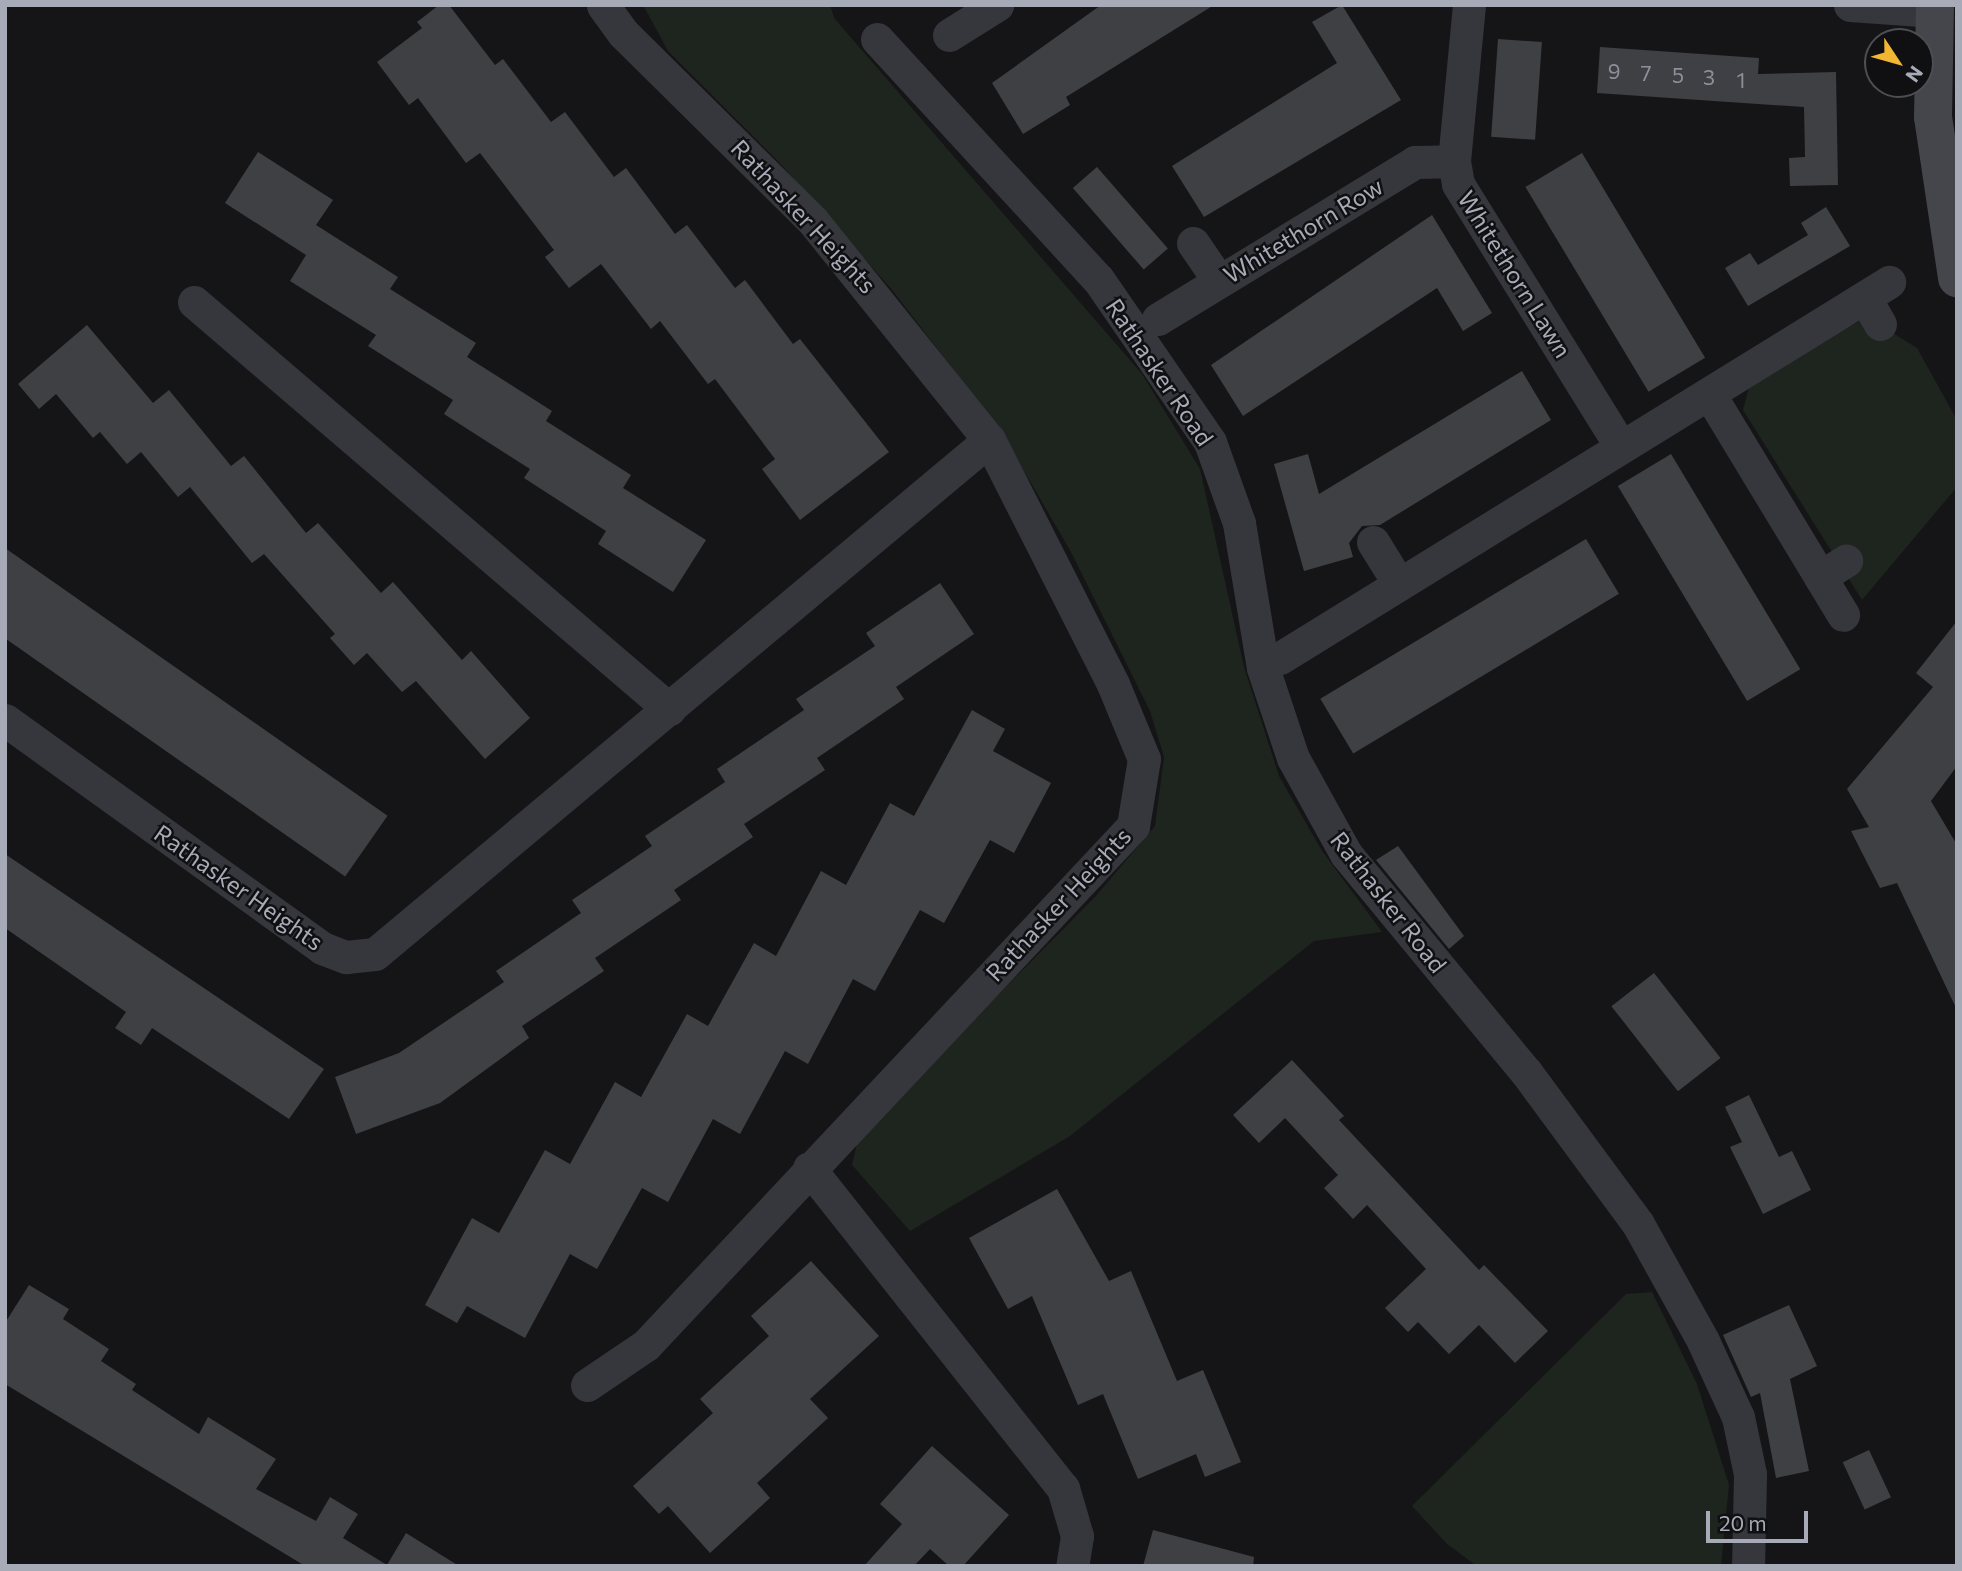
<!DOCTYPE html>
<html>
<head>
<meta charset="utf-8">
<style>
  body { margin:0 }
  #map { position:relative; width:1962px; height:1571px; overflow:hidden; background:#151517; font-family:Commissioner,sans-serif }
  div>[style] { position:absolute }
  .green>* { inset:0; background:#1d251e }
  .building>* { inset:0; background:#3f4044; transform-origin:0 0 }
  .street>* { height:33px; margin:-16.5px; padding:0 16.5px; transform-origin:16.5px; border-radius:16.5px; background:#36373c }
  .secondary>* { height:38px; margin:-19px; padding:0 19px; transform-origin:19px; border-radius:19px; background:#44464c }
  span { translate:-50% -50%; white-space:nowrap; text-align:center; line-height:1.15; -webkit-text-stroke:5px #101012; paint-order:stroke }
  .number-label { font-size:21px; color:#8d909a }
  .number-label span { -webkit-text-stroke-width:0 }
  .street-label { font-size:24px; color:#a7abb7 }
  .frame { position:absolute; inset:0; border:7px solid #a7abb7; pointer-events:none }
  .north { position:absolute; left:1864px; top:28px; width:70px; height:70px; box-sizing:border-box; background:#101012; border:2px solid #4c4e54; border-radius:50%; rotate:126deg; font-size:19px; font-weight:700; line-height:28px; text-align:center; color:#a7abb7 }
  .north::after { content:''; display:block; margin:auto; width:24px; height:32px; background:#f2b732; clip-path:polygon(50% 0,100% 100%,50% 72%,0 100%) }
  .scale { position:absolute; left:1706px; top:1511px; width:102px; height:32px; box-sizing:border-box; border:4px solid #a7abb7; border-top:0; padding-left:9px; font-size:21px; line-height:24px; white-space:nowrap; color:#a7abb7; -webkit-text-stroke:5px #101012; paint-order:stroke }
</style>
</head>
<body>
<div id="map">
  <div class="green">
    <i style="clip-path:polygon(643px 5px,830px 5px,834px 18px,1142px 374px,1200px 469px,1244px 667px,1279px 776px,1322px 851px,1382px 932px,1314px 941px,1070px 1136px,910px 1231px,852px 1165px,859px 1135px,1096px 896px,1155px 826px,1164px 757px,1150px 711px,1071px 552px,1002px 433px,893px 291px,778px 161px,668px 51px)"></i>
    <i style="clip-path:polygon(1867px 317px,1917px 348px,1957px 420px,1957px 487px,1862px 600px,1743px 410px,1750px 383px)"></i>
    <i style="clip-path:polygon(1652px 1292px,1697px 1384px,1729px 1485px,1721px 1566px,1477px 1566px,1447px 1544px,1412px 1506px,1626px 1294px)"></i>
  </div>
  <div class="building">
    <i style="clip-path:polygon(439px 5px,449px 5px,495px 65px,503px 59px,551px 122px,565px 112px,614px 177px,626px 168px,675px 234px,687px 225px,735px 288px,745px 280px,793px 344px,800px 339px,889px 452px,800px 520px,762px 469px,775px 459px,715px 379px,708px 384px,660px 321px,651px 329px,601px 264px,569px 288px,545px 257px,554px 250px,480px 153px,466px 163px,418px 98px,409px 105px,377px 62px,422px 28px,417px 22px)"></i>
    <i style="clip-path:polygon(1101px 5px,1214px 5px,1066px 97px,1070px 105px,1023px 134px,992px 83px)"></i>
    <i style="clip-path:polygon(1342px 5px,1401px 100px,1204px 217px,1172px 166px,1337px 63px,1312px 22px)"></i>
    <i style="left:1498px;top:39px;width:44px;height:98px;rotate:4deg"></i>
    <i style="clip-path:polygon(1600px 47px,1759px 58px,1758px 74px,1836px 72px,1838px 185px,1790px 186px,1789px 158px,1805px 157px,1804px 107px,1597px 93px)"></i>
    <i style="clip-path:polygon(258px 152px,333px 200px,316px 225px,398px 277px,390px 289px,476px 343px,467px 357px,552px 411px,546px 421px,631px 475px,623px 488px,706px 540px,673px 592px,598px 544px,606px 531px,524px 478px,530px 469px,444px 414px,453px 400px,368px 346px,376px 335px,290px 281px,306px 255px,225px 203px)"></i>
    <i style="left:1582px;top:153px;width:239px;height:66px;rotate:59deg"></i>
    <i style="left:1097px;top:167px;width:108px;height:32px;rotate:49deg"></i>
    <i style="clip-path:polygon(1826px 207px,1850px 246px,1748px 306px,1725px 268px,1750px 253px,1758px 265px,1808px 235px,1801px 223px)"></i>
    <i style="clip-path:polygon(1432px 215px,1492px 313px,1463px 331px,1437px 288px,1243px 416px,1211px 365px)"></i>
    <i style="clip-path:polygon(87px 325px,153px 403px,169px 390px,231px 466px,244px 456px,306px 533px,318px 523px,381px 593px,393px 582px,462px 660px,471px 651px,530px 718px,485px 759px,416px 681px,402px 692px,367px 653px,354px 665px,330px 638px,335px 634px,264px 554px,252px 563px,190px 487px,178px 497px,141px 452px,127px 464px,100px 432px,93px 438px,56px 394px,39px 409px,18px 384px)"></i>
    <i style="clip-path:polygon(1522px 371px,1551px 420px,1380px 525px,1362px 526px,1349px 543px,1353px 557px,1304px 571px,1274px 464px,1308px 454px,1319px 494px)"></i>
    <i style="left:1671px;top:454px;width:251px;height:62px;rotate:59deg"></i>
    <i style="left:1586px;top:539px;width:64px;height:310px;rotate:59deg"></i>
    <i style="left:5px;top:548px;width:467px;height:74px;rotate:35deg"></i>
    <i style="clip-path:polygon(940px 583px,974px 634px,896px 687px,904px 699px,817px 758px,825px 770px,744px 824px,753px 837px,674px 890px,681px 900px,595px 958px,604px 971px,522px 1026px,529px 1038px,440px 1103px,356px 1134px,335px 1077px,399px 1053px,504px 982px,496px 971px,581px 913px,572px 900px,652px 846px,645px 836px,725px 782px,717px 769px,804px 710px,796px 699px,875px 646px,866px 633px)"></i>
    <i style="clip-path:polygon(1957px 621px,1957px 766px,1931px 801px,1957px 845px,1957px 1010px,1897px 883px,1880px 888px,1851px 831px,1869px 827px,1847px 789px,1933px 687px,1916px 673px)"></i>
    <i style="clip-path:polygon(972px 710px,1005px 729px,993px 751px,1051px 783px,1014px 853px,990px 840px,944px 923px,920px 910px,875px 991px,853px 979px,808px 1064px,785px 1051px,740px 1134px,713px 1119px,668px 1202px,642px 1188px,597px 1269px,570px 1254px,525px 1338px,467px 1306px,457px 1323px,425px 1305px,472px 1218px,499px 1233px,545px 1150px,570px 1164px,615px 1082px,641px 1097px,687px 1014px,708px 1026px,754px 943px,776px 956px,821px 871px,846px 885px,890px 803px,914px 816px)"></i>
    <i style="clip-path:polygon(1398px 846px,1464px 936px,1449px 949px,1376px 860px)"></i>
    <i style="clip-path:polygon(5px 854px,324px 1069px,289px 1119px,152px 1028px,141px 1045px,115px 1028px,126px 1012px,5px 928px)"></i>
    <i style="left:1654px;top:973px;width:108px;height:54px;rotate:52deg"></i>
    <i style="clip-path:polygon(1292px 1060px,1344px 1116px,1339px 1120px,1479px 1270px,1484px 1265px,1548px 1331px,1515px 1363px,1479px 1325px,1449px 1354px,1418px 1322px,1408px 1332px,1385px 1308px,1426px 1269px,1367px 1205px,1353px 1219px,1324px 1188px,1338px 1175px,1285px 1118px,1259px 1143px,1233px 1115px)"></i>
    <i style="clip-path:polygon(1749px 1095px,1779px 1157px,1792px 1151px,1811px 1190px,1763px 1214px,1730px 1147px,1742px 1142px,1725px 1107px)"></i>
    <i style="clip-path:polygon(1057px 1189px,1109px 1281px,1131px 1271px,1177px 1381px,1203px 1370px,1241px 1462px,1205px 1477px,1196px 1454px,1138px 1479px,1103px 1394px,1078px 1405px,1032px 1296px,1008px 1309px,969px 1238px)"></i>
    <i style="clip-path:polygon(811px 1261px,879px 1336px,810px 1399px,828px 1418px,757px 1483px,770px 1498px,710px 1553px,668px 1506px,659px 1514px,633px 1486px,713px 1413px,700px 1399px,769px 1336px,751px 1316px)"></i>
    <i style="clip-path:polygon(29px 1285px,69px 1309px,63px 1319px,109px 1349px,101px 1361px,136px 1384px,132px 1390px,199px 1434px,208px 1417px,276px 1459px,256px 1489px,316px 1521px,330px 1497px,358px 1514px,343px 1538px,387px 1565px,406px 1533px,459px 1566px,305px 1566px,5px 1384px,5px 1323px)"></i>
    <i style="clip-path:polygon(1789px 1305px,1817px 1366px,1790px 1379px,1809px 1471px,1776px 1478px,1760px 1393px,1751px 1397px,1723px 1335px)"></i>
    <i style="clip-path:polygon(932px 1446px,1009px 1515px,963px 1566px,949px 1566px,930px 1549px,914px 1566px,864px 1566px,902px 1524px,880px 1504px)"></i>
    <i style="left:1869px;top:1450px;width:52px;height:29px;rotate:65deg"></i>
    <i style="clip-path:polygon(1153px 1530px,1254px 1557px,1253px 1566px,1143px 1566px)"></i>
  </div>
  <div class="street">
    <i style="left:1469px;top:5px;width:157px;rotate:95.5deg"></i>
    <i style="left:1454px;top:161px;width:23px;rotate:80deg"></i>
    <i style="left:1458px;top:184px;width:309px;rotate:58.2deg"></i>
    <i style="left:1850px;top:5px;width:85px;rotate:4deg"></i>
    <i style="left:949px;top:35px;width:57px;rotate:-32deg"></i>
    <i style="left:877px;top:39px;width:326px;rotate:47.4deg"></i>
    <i style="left:1098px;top:279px;width:198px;rotate:55.5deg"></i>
    <i style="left:1210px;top:442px;width:86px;rotate:70.3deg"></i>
    <i style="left:1239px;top:523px;width:147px;rotate:80.6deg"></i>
    <i style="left:1263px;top:668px;width:95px;rotate:71.6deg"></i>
    <i style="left:1293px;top:758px;width:110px;rotate:61.1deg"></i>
    <i style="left:1346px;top:854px;width:283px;rotate:50.5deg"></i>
    <i style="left:1526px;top:1072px;width:189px;rotate:53.6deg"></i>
    <i style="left:1638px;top:1224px;width:134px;rotate:60.9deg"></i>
    <i style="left:1703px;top:1341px;width:84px;rotate:65.3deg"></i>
    <i style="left:1738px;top:1417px;width:58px;rotate:78.1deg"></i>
    <i style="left:1750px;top:1474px;width:92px;rotate:91.2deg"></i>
    <i style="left:1193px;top:243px;width:46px;rotate:55.6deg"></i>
    <i style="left:1865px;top:298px;width:30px;rotate:60deg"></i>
    <i style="left:194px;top:302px;width:626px;rotate:40.59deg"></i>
    <i style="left:1158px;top:319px;width:301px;rotate:-31.4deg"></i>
    <i style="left:1415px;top:162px;width:39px;rotate:-1deg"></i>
    <i style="left:1710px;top:395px;width:257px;rotate:58.8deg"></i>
    <i style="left:1373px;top:542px;width:49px;rotate:58.2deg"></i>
    <i style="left:1820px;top:577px;width:31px;rotate:-32deg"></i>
    <i style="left:1280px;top:658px;width:716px;rotate:-31.69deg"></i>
    <i style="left:5px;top:720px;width:390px;rotate:35.7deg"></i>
    <i style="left:322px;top:948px;width:26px;rotate:21deg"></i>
    <i style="left:346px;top:957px;width:29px;rotate:-6deg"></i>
    <i style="left:375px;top:954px;width:801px;rotate:-39.93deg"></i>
    <i style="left:809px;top:1168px;width:409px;rotate:51.6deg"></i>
    <i style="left:1063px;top:1488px;width:50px;rotate:73.7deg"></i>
    <i style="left:1077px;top:1536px;width:30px;rotate:99deg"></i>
    <i style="left:587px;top:1385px;width:71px;rotate:-34.1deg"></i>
    <i style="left:646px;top:1345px;width:712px;rotate:-46.82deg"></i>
    <i style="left:1133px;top:826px;width:68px;rotate:-80.7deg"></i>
    <i style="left:1144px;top:759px;width:81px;rotate:-112.5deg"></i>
    <i style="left:1113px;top:684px;width:274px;rotate:-116.9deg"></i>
    <i style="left:989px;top:440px;width:281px;rotate:-128.8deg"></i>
    <i style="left:813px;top:221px;width:267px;rotate:-135.3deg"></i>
    <i style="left:623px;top:33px;width:34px;rotate:-126deg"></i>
  </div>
  <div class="secondary">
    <i style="left:1935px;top:5px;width:112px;rotate:91deg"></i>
    <i style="left:1933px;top:117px;width:163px;rotate:81.5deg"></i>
  </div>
  <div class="number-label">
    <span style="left:1614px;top:71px">9</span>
    <span style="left:1646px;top:73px">7</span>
    <span style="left:1678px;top:75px">5</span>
    <span style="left:1709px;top:77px">3</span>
    <span style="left:1741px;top:80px">1</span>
  </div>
  <div class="street-label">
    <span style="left:804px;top:216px;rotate:47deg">Rathasker Heights</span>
    <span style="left:1303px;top:230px;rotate:-31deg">Whitethorn Row</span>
    <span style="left:1515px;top:274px;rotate:58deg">Whitethorn Lawn</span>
    <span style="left:1160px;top:372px;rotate:56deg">Rathasker Road</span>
    <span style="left:239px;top:887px;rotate:35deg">Rathasker Heights</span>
    <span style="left:1389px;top:902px;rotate:52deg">Rathasker Road</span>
    <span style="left:1058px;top:904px;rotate:-47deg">Rathasker Heights</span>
  </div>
  <div class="frame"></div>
  <div class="north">N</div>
  <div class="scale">20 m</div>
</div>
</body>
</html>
